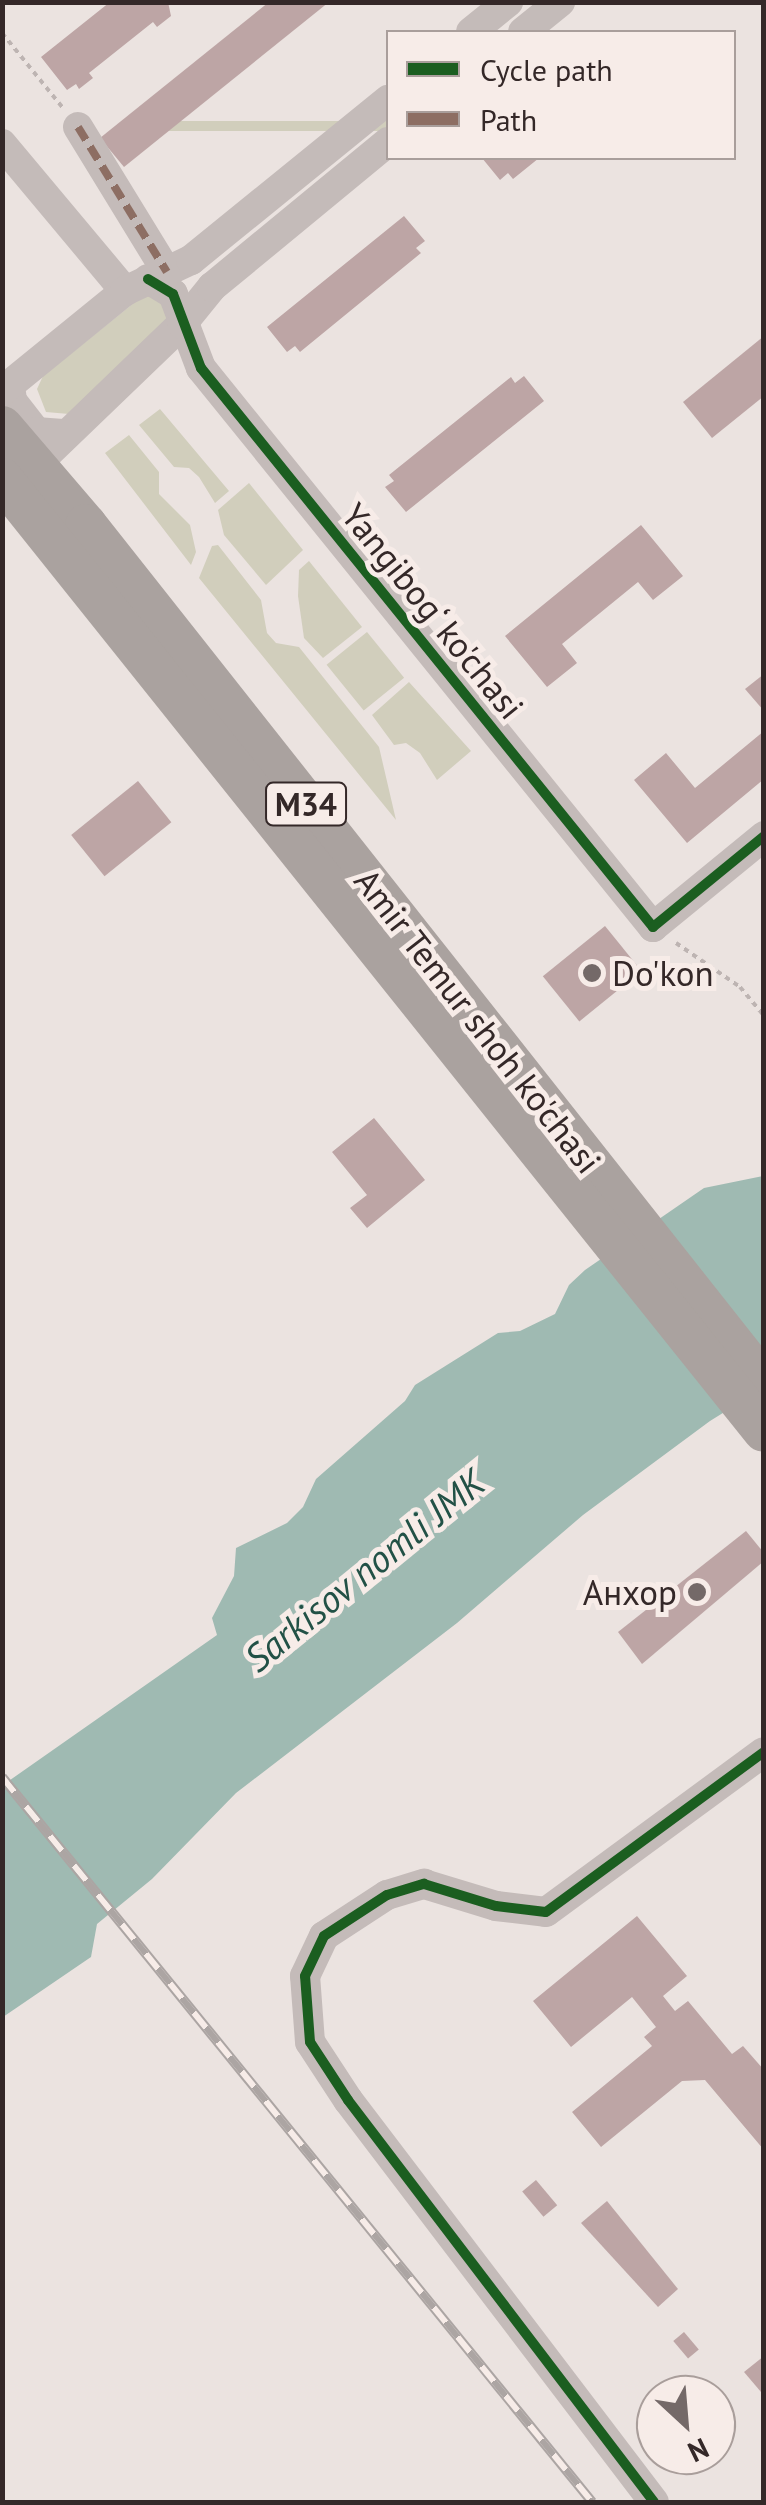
<!DOCTYPE html>
<html>
<head>
<meta charset="utf-8">
<style>
  body { margin:0 }
  #map { position:relative; width:766px; height:2505px; overflow:hidden; background:#ebe3e0; font-family:"PT Sans",sans-serif }
  div>[style] { position:absolute }
  .green>* { inset:0; background:#d1cebc; transform-origin:0 0 }
  .water>* { inset:0; background:#9fbab2 }
  .building>* { inset:0; background:#bda5a5; transform-origin:0 0 }
  .path>* { height:4px; margin-top:-2px; transform-origin:0; background:repeating-linear-gradient(90deg,#bdb4b2 0 5px,transparent 0 10px) }
  .minor>* { height:30px; margin:-15px; padding:0 15px; transform-origin:15px; border-radius:15px; background:#c4bbb9 }
  .highway>* { height:42px; margin:-21px; padding:0 21px; transform-origin:21px; border-radius:21px; background:#aaa29f }
  .rail>* { height:10px; margin-top:-5px; transform-origin:0; background:repeating-linear-gradient(90deg,#f7ece8 0 19px,#aca5a3 0 38px); box-sizing:border-box; border-block:2px solid #aca5a3 }
  .quiet>* { height:8px; margin-top:-4px; transform-origin:0; background:repeating-linear-gradient(90deg,#8d6e63 0 15px,transparent 0 23px) }
  .cycleway>* { height:10px; margin:-5px; padding:0 5px; transform-origin:5px; border-radius:5px; background:#1b5e20 }
  .dots>* { width:28px; height:28px; translate:-50% -50%; box-sizing:border-box; border:5px solid #f7ece8; border-radius:50% }
  span { translate:-50% -50%; white-space:nowrap; text-align:center; line-height:1.15; -webkit-text-stroke:10px #f7ece8; paint-order:stroke }
  .shield-label span { padding:2px 8px; background:#f7ece8; border:2px solid; border-radius:8px; -webkit-text-stroke-width:0 }
  .shield-label { font-size:32px; color:#342828; font-weight:700 }
  .street-label { font-size:35px; color:#342828 }
  .poi-label { font-size:35px; color:#342828 }
  .left { translate:0 -50%; text-align:left }
  .right { translate:-100% -50%; text-align:right }
  .water-label { font-size:38px; color:#225146; font-style:italic }
  .frame { position:absolute; inset:0; border:5px solid #342828; pointer-events:none }
  .legend { position:absolute; left:386px; top:30px; width:350px; height:130px; box-sizing:border-box; background:#f7ece8; border:2px solid #a99e9b; margin:0; padding:12px 18px; list-style:none; font-size:30px; color:#342828 }
  .legend li { display:flex; align-items:center; gap:20px; height:50px }
  .legend b { width:50px; border:2px solid #a99e9b }
  .north { position:absolute; left:636px; top:2375px; width:100px; height:100px; box-sizing:border-box; background:#f7ece8; border:2px solid #a99e9b; border-radius:50%; rotate:154deg; font-size:28px; font-weight:700; line-height:40px; text-align:center; color:#342828 }
  .north::after { content:''; display:block; margin:auto; width:35px; height:45px; background:#746968; clip-path:polygon(50% 0,100% 100%,50% 72%,0 100%) }
</style>
</head>
<body>
<div id="map">
  <div class="green">
    <i style="left:388px;top:121px;width:10px;height:230px;rotate:90deg"></i>
    <i style="clip-path:polygon(150px 290px,184px 312px,69px 414px,46px 412px,37px 389px,43px 376px)"></i>
    <i style="clip-path:polygon(160px 409px,229px 491px,215px 503px,199px 477px,189px 468px,174px 467px,139px 425px)"></i>
    <i style="clip-path:polygon(129px 435px,159px 472px,159px 494px,190px 525px,196px 552px,191px 565px,105px 453px)"></i>
    <i style="clip-path:polygon(249px 483px,303px 550px,266px 585px,224px 535px,218px 510px)"></i>
    <i style="clip-path:polygon(218px 545px,261px 600px,267px 633px,276px 643px,299px 647px,379px 747px,396px 820px,199px 578px,212px 546px)"></i>
    <i style="clip-path:polygon(309px 561px,362px 627px,323px 658px,304px 638px,298px 596px,299px 570px)"></i>
    <i style="left:367px;top:632px;width:59px;height:52px;rotate:51deg"></i>
    <i style="clip-path:polygon(409px 682px,471px 751px,437px 780px,420px 753px,406px 743px,394px 745px,372px 715px)"></i>
  </div>
  <div class="water">
    <i style="clip-path:polygon(763px 1176px,763px 1388px,710px 1421px,583px 1515px,457px 1623px,236px 1793px,152px 1879px,97px 1924px,91px 1957px,3px 2017px,3px 1785px,217px 1635px,212px 1618px,234px 1576px,236px 1548px,287px 1523px,303px 1507px,316px 1479px,405px 1401px,415px 1385px,498px 1333px,520px 1331px,555px 1314px,569px 1285px,585px 1270px,704px 1188px)"></i>
  </div>
  <div class="building">
    <i style="clip-path:polygon(110px 2px,168px 2px,171px 16px,157px 27px,153px 22px,89px 73px,93px 78px,79px 89px,76px 84px,67px 90px,41px 57px)"></i>
    <i style="clip-path:polygon(269px 2px,329px 2px,124px 167px,100px 138px)"></i>
    <i style="clip-path:polygon(482px 158px,539px 158px,513px 179px,508px 173px,500px 180px)"></i>
    <i style="clip-path:polygon(404px 216px,425px 241px,416px 248px,421px 253px,300px 352px,295px 346px,287px 352px,267px 327px)"></i>
    <i style="clip-path:polygon(764px 336px,764px 396px,712px 438px,683px 402px)"></i>
    <i style="clip-path:polygon(524px 376px,544px 401px,406px 512px,385px 487px,394px 481px,389px 475px,511px 377px,515px 383px)"></i>
    <i style="clip-path:polygon(641px 525px,683px 576px,653px 600px,638px 582px,562px 644px,577px 663px,547px 687px,505px 636px)"></i>
    <i style="clip-path:polygon(764px 674px,764px 711px,745px 689px)"></i>
    <i style="clip-path:polygon(764px 731px,764px 779px,687px 843px,634px 780px,666px 753px,695px 788px)"></i>
    <i style="left:138px;top:781px;width:53px;height:86px;rotate:51deg"></i>
    <i style="left:605px;top:926px;width:58px;height:80px;rotate:51deg"></i>
    <i style="clip-path:polygon(374px 1118px,425px 1180px,367px 1228px,350px 1208px,367px 1195px,332px 1152px)"></i>
    <i style="clip-path:polygon(746px 1531px,764px 1553px,764px 1561px,642px 1664px,618px 1632px)"></i>
    <i style="clip-path:polygon(637px 1916px,687px 1976px,663px 1996px,675px 2011px,688px 2001px,732px 2054px,743px 2046px,764px 2070px,764px 2150px,705px 2080px,682px 2081px,601px 2147px,572px 2112px,652px 2046px,644px 2037px,656px 2027px,632px 1997px,571px 2047px,533px 2001px)"></i>
    <i style="left:536px;top:2180px;width:33px;height:18px;rotate:50deg"></i>
    <i style="clip-path:polygon(607px 2201px,678px 2289px,658px 2307px,581px 2223px)"></i>
    <i style="left:684px;top:2332px;width:23px;height:14px;rotate:50deg"></i>
    <i style="clip-path:polygon(764px 2356px,764px 2390px,761px 2392px,744px 2372px)"></i>
  </div>
  <div class="path">
    <i style="left:2px;top:33px;width:97px;rotate:50.9deg"></i>
    <i style="left:676px;top:943px;width:78px;rotate:34.5deg"></i>
    <i style="left:740px;top:987px;width:38px;rotate:50deg"></i>
  </div>
  <div class="minor">
    <i style="left:471px;top:32px;width:48px;rotate:-39deg"></i>
    <i style="left:523px;top:32px;width:48px;rotate:-39deg"></i>
    <i style="left:78px;top:127px;width:170px;rotate:58.5deg"></i>
    <i style="left:2px;top:144px;width:192px;rotate:50.1deg"></i>
    <i style="left:148px;top:279px;width:29px;rotate:31deg"></i>
    <i style="left:173px;top:294px;width:79px;rotate:69.3deg"></i>
    <i style="left:201px;top:368px;width:719px;rotate:51.04deg"></i>
    <i style="left:653px;top:927px;width:144px;rotate:-39.3deg"></i>
    <i style="left:10px;top:386px;width:15px;rotate:82deg"></i>
    <i style="left:12px;top:401px;width:39px;rotate:52deg"></i>
    <i style="left:36px;top:432px;width:30px;rotate:4deg"></i>
    <i style="left:2px;top:391px;width:159px;rotate:-39.1deg"></i>
    <i style="left:125px;top:291px;width:73px;rotate:-25.2deg"></i>
    <i style="left:191px;top:260px;width:254px;rotate:-39.1deg"></i>
    <i style="left:24px;top:476px;width:219px;rotate:-43.9deg"></i>
    <i style="left:182px;top:324px;width:48px;rotate:-51deg"></i>
    <i style="left:212px;top:287px;width:228px;rotate:-39.5deg"></i>
    <i style="left:654px;top:2502px;width:505px;rotate:-127.28deg"></i>
    <i style="left:348px;top:2100px;width:69px;rotate:-123.2deg"></i>
    <i style="left:310px;top:2042px;width:66px;rotate:-94.3deg"></i>
    <i style="left:305px;top:1976px;width:44px;rotate:-64.6deg"></i>
    <i style="left:324px;top:1936px;width:75px;rotate:-33.1deg"></i>
    <i style="left:387px;top:1895px;width:39px;rotate:-17deg"></i>
    <i style="left:424px;top:1884px;width:75px;rotate:17deg"></i>
    <i style="left:496px;top:1906px;width:50px;rotate:6.8deg"></i>
    <i style="left:546px;top:1912px;width:270px;rotate:-36.3deg"></i>
  </div>
  <div class="highway">
    <i style="left:2px;top:427px;width:129px;rotate:49.4deg"></i>
    <i style="left:86px;top:525px;width:1094px;rotate:51.68deg"></i>
    <i style="left:2px;top:479px;width:1219px;rotate:51.33deg"></i>
  </div>
  <div class="rail">
    <i style="left:2px;top:1777px;width:935px;rotate:50.86deg"></i>
  </div>
  <div class="quiet">
    <i style="left:78px;top:127px;width:170px;rotate:58.5deg"></i>
  </div>
  <div class="cycleway">
    <i style="left:148px;top:279px;width:29px;rotate:31deg"></i>
    <i style="left:173px;top:294px;width:79px;rotate:69.3deg"></i>
    <i style="left:201px;top:368px;width:719px;rotate:51.04deg"></i>
    <i style="left:653px;top:927px;width:144px;rotate:-39.3deg"></i>
    <i style="left:654px;top:2502px;width:505px;rotate:-127.28deg"></i>
    <i style="left:348px;top:2100px;width:69px;rotate:-123.2deg"></i>
    <i style="left:310px;top:2042px;width:66px;rotate:-94.3deg"></i>
    <i style="left:305px;top:1976px;width:44px;rotate:-64.6deg"></i>
    <i style="left:324px;top:1936px;width:75px;rotate:-33.1deg"></i>
    <i style="left:387px;top:1895px;width:39px;rotate:-17deg"></i>
    <i style="left:424px;top:1884px;width:75px;rotate:17deg"></i>
    <i style="left:496px;top:1906px;width:50px;rotate:6.8deg"></i>
    <i style="left:546px;top:1912px;width:270px;rotate:-36.3deg"></i>
  </div>
  <div class="dots">
    <i style="left:592px;top:973px;background:#746968"></i>
    <i style="left:697px;top:1592px;background:#746968"></i>
  </div>
  <div class="shield-label">
    <span style="left:306px;top:804px">M34</span>
  </div>
  <div class="street-label">
    <span style="left:433px;top:611px;rotate:51deg">Yangibog‘ ko'chasi</span>
    <span style="left:478px;top:1021px;rotate:52deg">Amir Temur shoh ko'chasi</span>
  </div>
  <div class="poi-label">
    <span class="left" style="left:612px;top:973px">Do'kon</span>
    <span class="right" style="left:677px;top:1592px">Анхор</span>
  </div>
  <div class="water-label">
    <span style="left:364px;top:1570px;rotate:-39deg">Sarkisov nomli JMK</span>
  </div>
  <div class="frame"></div>
  <ul class="legend">
  <li><b style="height:12px;background:#1b5e20"></b>Cycle path</li>
  <li><b style="height:12px;background:#8d6e63"></b>Path</li>
  </ul>
  <div class="north">N</div>
</div>
</body>
</html>
